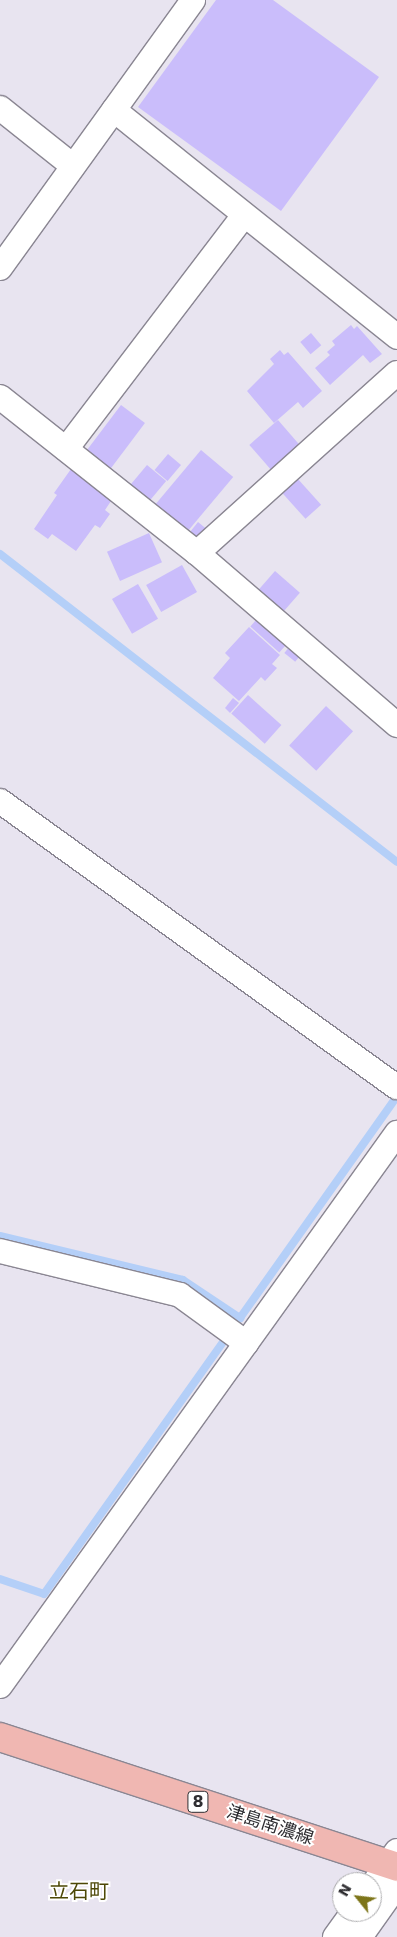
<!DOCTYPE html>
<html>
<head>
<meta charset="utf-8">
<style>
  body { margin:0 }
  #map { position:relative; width:397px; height:1937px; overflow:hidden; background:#e8e4f0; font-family:"DejaVu Sans","Noto Sans JP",sans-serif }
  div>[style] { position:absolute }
  .stream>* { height:8px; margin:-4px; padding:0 4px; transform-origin:4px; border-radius:4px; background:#b4cff8 }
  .building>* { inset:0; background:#cabdfb; transform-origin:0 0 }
  .roads { filter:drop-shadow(1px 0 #8a8692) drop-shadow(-1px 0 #8a8692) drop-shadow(0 1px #8a8692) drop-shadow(0 -1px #8a8692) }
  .minor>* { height:24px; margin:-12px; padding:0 12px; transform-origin:12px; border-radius:12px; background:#fff }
  .primary>* { height:28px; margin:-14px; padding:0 14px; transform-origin:14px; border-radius:14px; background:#f0b7b2 }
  span { translate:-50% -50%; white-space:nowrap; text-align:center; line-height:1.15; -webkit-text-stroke:4px #fff; paint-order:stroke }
  .shield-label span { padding:1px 4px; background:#fff; border:1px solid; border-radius:4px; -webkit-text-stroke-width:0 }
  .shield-label { font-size:16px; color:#2e2d31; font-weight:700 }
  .street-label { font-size:18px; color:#2e2d31 }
  .quarter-label { font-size:20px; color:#4d4806 }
  .north { position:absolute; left:332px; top:1872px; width:50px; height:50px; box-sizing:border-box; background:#fff; border:1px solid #ababad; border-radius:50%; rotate:299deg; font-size:14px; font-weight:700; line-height:20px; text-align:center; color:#2e2d31 }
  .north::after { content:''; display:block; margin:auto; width:18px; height:22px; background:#7d7519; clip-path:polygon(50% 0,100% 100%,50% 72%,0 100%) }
</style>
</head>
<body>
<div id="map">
  <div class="stream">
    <i style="left:0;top:554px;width:502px;rotate:37.8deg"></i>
    <i style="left:0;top:1236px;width:188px;rotate:13.5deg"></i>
    <i style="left:183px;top:1280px;width:69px;rotate:33.7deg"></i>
    <i style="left:240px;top:1318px;width:270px;rotate:-54.7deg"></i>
    <i style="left:0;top:1579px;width:46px;rotate:18.8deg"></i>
    <i style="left:44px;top:1594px;width:314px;rotate:-54.6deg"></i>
  </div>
  <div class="building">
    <i style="clip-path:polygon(216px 0,273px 0,379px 77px,281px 211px,138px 107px)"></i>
    <i style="clip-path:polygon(351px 325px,354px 329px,357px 326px,382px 354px,370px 363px,363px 355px,330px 385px,315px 368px,330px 355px,327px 352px,335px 345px,332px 341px)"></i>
    <i style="left:311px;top:333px;width:16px;height:14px;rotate:50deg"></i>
    <i style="clip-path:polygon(280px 350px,284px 355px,288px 352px,322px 391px,303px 408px,298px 402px,274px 423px,247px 391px,274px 364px,270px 359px)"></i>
    <i style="left:121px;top:405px;width:30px;height:59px;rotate:37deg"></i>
    <i style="left:278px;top:420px;width:35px;height:38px;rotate:49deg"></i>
    <i style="left:201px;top:450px;width:42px;height:73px;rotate:40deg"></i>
    <i style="left:168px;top:454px;width:17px;height:21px;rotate:40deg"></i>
    <i style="left:147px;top:465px;width:25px;height:28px;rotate:40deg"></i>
    <i style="clip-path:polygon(71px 469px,113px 498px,105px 510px,110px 514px,100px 528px,95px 525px,76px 551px,52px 534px,48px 539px,34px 529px,57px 495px,54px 493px)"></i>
    <i style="left:297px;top:478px;width:36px;height:21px;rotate:48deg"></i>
    <i style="left:198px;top:522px;width:13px;height:14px;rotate:39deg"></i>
    <i style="left:149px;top:533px;width:32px;height:46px;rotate:66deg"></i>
    <i style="left:182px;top:565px;width:31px;height:41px;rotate:61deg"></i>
    <i style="left:275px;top:571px;width:33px;height:25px;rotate:41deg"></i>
    <i style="left:138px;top:584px;width:40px;height:30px;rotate:60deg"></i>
    <i style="left:257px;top:619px;width:39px;height:10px;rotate:42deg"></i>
    <i style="clip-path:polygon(249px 627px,280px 655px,272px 664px,277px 668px,265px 681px,261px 677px,239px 701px,213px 678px,230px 658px,225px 653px)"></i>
    <i style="left:290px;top:646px;width:14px;height:9px;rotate:39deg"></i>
    <i style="left:248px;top:695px;width:45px;height:25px;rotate:42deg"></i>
    <i style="clip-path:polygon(233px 698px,239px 703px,230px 713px,225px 708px)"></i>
    <i style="left:326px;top:706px;width:37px;height:54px;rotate:43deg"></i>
  </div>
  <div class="roads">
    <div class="minor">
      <i style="left:0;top:108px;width:93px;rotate:38.5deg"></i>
      <i style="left:114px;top:110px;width:363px;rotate:38.7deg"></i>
      <i style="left:0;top:268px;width:330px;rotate:-54.2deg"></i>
      <i style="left:0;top:397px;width:251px;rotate:38.4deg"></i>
      <i style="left:197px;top:553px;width:264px;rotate:40.7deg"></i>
      <i style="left:66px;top:449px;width:294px;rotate:-52.7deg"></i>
      <i style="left:197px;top:553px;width:269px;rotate:-42deg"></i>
      <i style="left:0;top:801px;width:489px;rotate:35.8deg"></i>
      <i style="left:0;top:1251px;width:185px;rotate:13.7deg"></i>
      <i style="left:180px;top:1295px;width:82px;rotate:36deg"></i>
      <i style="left:0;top:1686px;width:681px;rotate:-54.33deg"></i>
      <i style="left:372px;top:1886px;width:43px;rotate:-54.5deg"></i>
      <i style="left:335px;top:1937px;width:31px;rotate:-54deg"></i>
      <i style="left:360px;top:1937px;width:64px;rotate:-54.6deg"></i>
    </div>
    <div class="primary">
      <i style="left:0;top:1737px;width:418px;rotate:18.1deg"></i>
    </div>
  </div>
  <div class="shield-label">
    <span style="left:198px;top:1802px">8</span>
  </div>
  <div class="street-label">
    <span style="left:270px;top:1825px;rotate:18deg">津島南濃線</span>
  </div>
  <div class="quarter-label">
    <span style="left:79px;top:1891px">立石町</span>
  </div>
  <div class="north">N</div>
</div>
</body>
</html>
